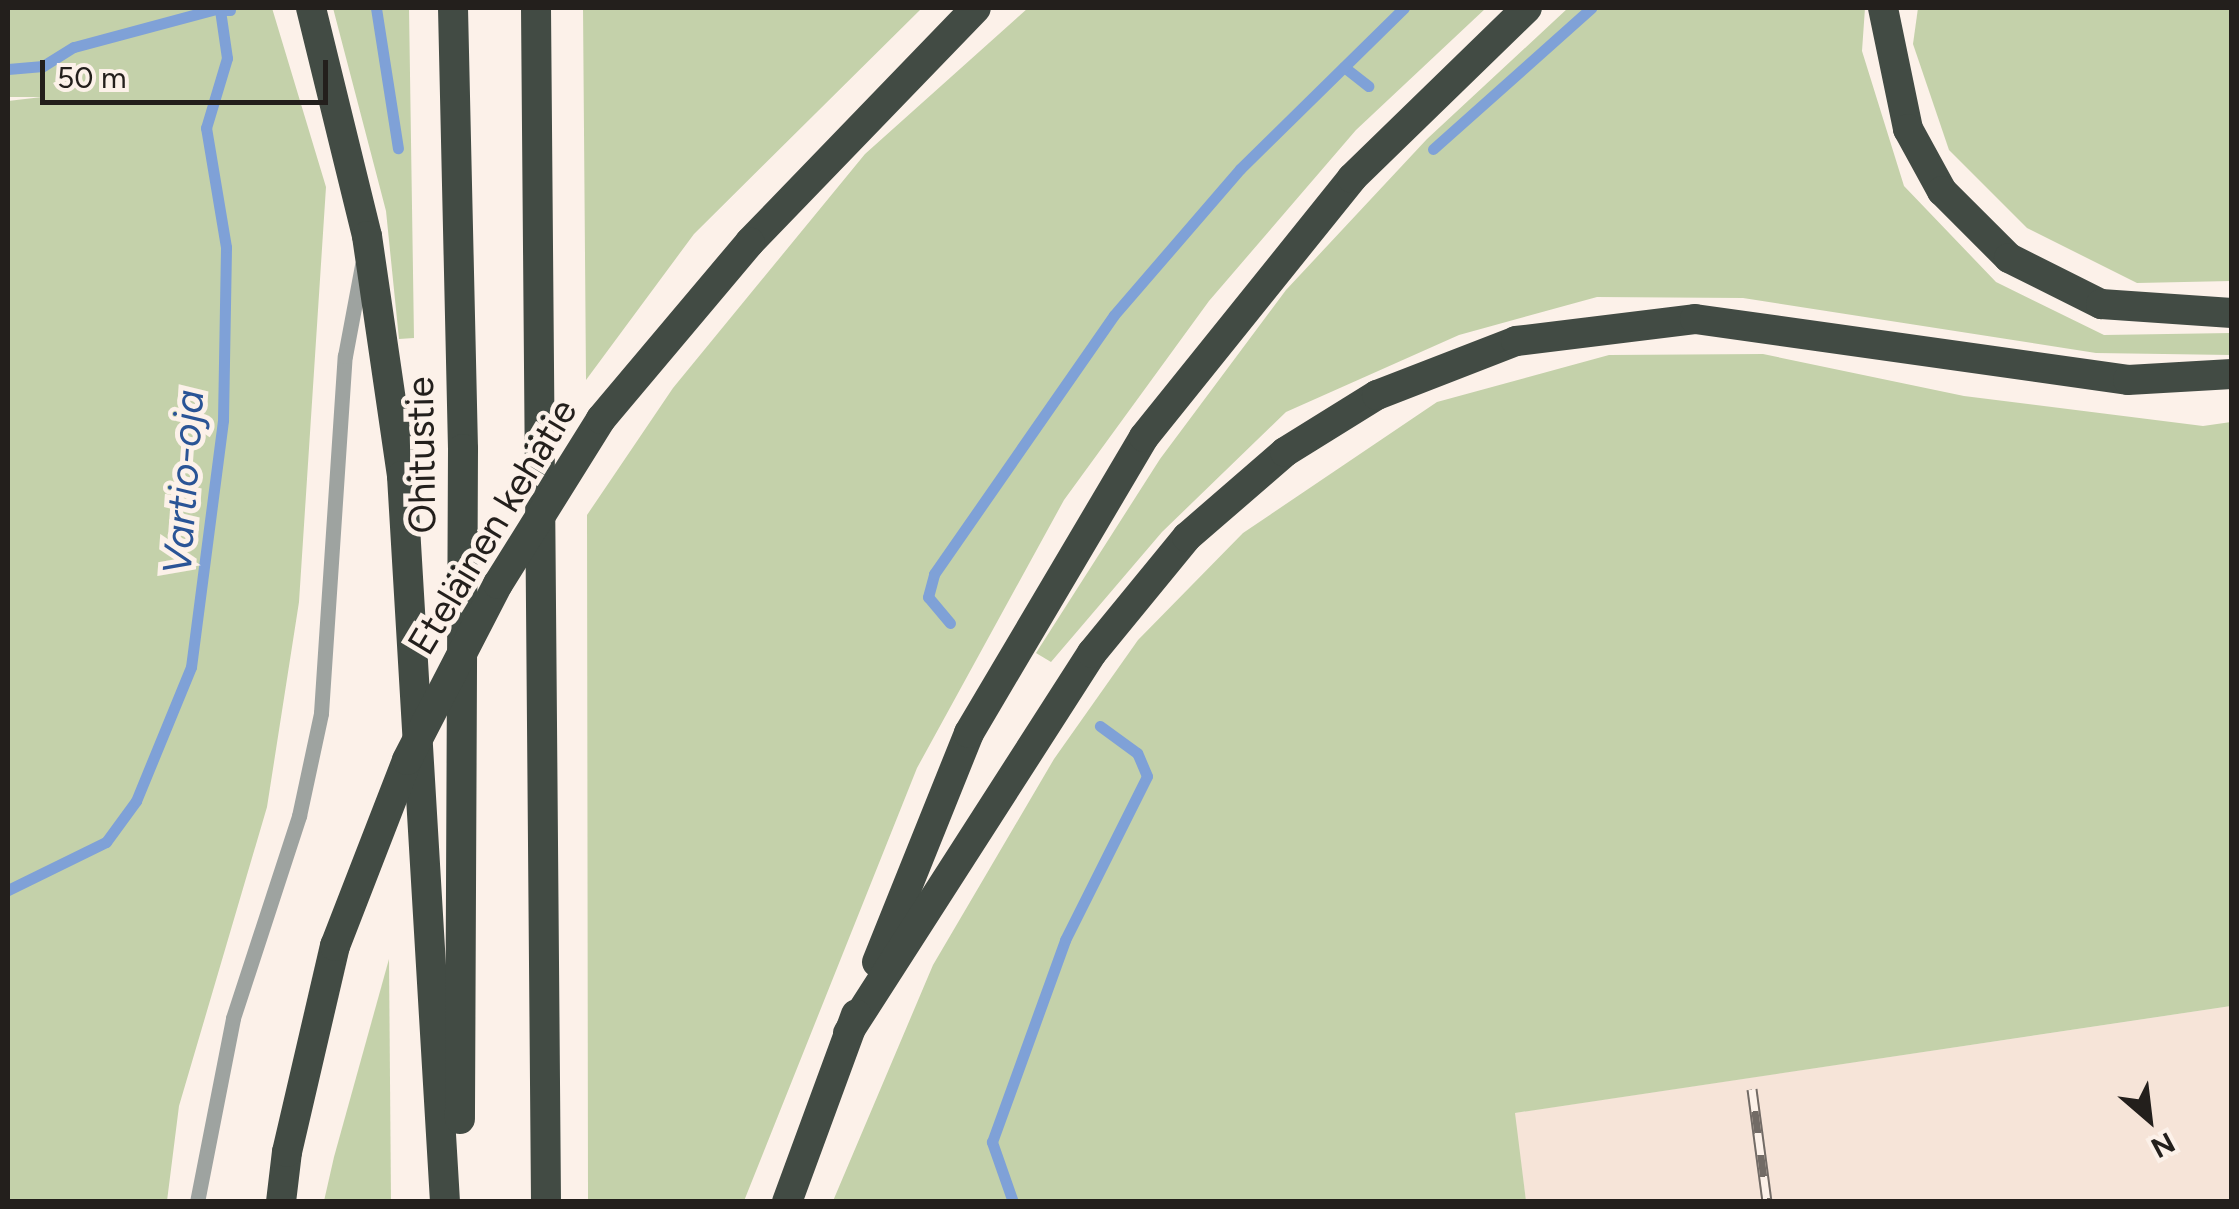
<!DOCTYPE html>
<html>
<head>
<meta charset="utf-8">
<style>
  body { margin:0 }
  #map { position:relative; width:2239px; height:1209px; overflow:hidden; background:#fcf1e9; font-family:Figtree,sans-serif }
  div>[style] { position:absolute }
  .built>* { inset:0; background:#f6e4d8 }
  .green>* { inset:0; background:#c4d1aa }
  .stream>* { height:11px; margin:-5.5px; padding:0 5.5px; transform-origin:5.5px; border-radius:5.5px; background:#7fa1d7 }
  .lane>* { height:15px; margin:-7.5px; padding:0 7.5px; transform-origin:7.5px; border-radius:7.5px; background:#9ea3a0 }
  .highway>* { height:30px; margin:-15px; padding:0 15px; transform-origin:15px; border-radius:15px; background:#424b44 }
  .rail>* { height:11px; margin-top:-5.5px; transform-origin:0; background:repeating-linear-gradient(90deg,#fcf1e9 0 22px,#726b66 0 44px); box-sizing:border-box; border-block:2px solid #726b66 }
  .highway-bridge>* { height:30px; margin:-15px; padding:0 15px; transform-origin:15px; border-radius:15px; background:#424b44 }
  span { translate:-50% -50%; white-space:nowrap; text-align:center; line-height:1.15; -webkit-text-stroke:10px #fcf1e9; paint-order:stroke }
  .street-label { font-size:38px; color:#231f1c }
  .water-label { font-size:40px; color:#2a5496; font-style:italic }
  .frame { position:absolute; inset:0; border:10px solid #231f1c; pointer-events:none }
  .north { position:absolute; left:2099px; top:1069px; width:100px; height:100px; -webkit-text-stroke:8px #fcf1e9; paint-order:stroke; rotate:152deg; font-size:28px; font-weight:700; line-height:40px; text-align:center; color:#231f1c }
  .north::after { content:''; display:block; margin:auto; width:35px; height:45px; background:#231f1c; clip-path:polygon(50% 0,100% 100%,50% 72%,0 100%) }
  .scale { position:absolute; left:40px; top:60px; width:288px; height:45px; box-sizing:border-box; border:5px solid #231f1c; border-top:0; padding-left:12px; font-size:30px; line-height:35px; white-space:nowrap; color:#231f1c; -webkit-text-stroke:8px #fcf1e9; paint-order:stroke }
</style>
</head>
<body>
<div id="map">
  <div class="built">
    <i style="clip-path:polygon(2231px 1006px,2231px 1201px,1526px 1201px,1514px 1113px)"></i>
  </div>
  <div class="green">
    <i style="clip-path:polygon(8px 8px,272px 8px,326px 187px,299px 602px,267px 807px,179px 1106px,167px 1201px,8px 1201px,8px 101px,42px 97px,8px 97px)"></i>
    <i style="clip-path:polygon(333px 8px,409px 8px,414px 338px,399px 339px,386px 211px)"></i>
    <i style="clip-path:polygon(583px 8px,922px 8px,694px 234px,586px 380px)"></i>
    <i style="clip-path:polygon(1028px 8px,1486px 8px,1356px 130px,1209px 301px,1064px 500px,917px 768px,744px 1201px,588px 1201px,587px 515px,673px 388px,865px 154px)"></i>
    <i style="clip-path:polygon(1568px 8px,1865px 8px,1862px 51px,1904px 186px,1996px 282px,2104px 335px,2231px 333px,2231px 355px,2096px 353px,1743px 298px,1597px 297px,1459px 335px,1286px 412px,1162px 532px,1051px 662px,1036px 653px,1160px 459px,1286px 290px,1427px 139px)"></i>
    <i style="clip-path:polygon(1918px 8px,2231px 8px,2231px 281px,2137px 283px,2027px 228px,1949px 150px,1913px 44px)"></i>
    <i style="clip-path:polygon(1763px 354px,1964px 396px,2203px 426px,2231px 422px,2231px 1006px,1515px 1113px,1526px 1201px,833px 1201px,933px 965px,1054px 759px,1138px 640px,1243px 533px,1437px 402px,1609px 355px)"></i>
    <i style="clip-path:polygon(389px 959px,391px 1201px,324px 1201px,334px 1157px)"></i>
  </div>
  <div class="stream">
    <i style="left:376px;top:8px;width:142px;rotate:81.1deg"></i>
    <i style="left:1344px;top:67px;width:31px;rotate:38deg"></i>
    <i style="left:8px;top:69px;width:35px;rotate:-5deg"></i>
    <i style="left:43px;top:66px;width:36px;rotate:-32deg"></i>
    <i style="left:74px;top:47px;width:151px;rotate:-15deg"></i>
    <i style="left:1433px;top:149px;width:212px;rotate:-41.7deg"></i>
    <i style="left:950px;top:623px;width:34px;rotate:-130deg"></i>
    <i style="left:928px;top:597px;width:24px;rotate:-75deg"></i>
    <i style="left:934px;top:574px;width:315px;rotate:-55.2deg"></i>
    <i style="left:1114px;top:315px;width:193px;rotate:-49.2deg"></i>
    <i style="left:1240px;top:169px;width:230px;rotate:-44.5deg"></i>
    <i style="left:8px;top:890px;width:109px;rotate:-26.1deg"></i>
    <i style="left:106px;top:842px;width:51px;rotate:-53.8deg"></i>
    <i style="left:136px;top:801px;width:145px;rotate:-67.7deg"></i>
    <i style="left:191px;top:667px;width:249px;rotate:-82.6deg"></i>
    <i style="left:223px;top:420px;width:173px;rotate:-89deg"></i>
    <i style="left:226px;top:247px;width:121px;rotate:-99.5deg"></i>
    <i style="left:206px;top:128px;width:73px;rotate:-73.3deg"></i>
    <i style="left:227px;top:58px;width:49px;rotate:-98.3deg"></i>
    <i style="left:220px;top:10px;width:10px"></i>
    <i style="left:1013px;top:1202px;width:64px;rotate:-109.3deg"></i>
    <i style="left:992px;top:1142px;width:215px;rotate:-70.1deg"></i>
    <i style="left:1065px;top:940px;width:183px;rotate:-63.4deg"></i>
    <i style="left:1147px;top:776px;width:25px;rotate:-113deg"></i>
    <i style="left:1137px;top:753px;width:46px;rotate:-143.9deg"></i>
  </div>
  <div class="lane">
    <i style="left:197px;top:1202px;width:187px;rotate:-78.9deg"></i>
    <i style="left:233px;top:1018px;width:213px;rotate:-71.9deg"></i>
    <i style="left:299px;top:816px;width:105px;rotate:-77.9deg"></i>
    <i style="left:321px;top:713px;width:358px;rotate:-86.2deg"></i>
    <i style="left:345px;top:356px;width:93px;rotate:-79.4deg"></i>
  </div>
  <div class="highway">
    <i style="left:311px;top:8px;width:235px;rotate:76.2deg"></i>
    <i style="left:367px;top:236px;width:243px;rotate:81.7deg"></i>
    <i style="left:402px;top:476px;width:727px;rotate:86.61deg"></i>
    <i style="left:453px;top:8px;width:441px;rotate:88.7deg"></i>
    <i style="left:463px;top:449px;width:670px;rotate:90.26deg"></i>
    <i style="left:536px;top:8px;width:1194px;rotate:89.52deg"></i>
    <i style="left:1883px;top:8px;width:124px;rotate:78.3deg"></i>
    <i style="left:1908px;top:129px;width:71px;rotate:61.3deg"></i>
    <i style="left:1942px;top:191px;width:95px;rotate:45deg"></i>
    <i style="left:2009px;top:258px;width:103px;rotate:26.6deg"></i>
    <i style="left:2101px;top:304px;width:131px;rotate:3.9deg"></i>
    <i style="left:750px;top:242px;width:325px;rotate:-46deg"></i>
    <i style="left:877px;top:962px;width:247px;rotate:-68.1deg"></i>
    <i style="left:969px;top:733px;width:344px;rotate:-59.4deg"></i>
    <i style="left:1144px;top:437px;width:332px;rotate:-51.2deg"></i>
    <i style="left:1352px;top:178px;width:244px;rotate:-44.2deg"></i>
    <i style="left:848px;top:1033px;width:452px;rotate:-57.3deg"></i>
    <i style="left:1092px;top:653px;width:150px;rotate:-50.7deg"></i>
    <i style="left:1187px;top:537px;width:130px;rotate:-40.9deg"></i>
    <i style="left:1285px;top:452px;width:108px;rotate:-31.8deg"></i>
    <i style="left:1377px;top:395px;width:149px;rotate:-21.2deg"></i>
    <i style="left:1516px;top:341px;width:180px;rotate:-7deg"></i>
    <i style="left:1695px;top:319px;width:437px;rotate:8deg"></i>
    <i style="left:2128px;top:380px;width:104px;rotate:-3.3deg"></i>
    <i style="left:281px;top:1202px;width:50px;rotate:-83.2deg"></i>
    <i style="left:787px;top:1202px;width:200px;rotate:-69.8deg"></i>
  </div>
  <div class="rail">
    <i style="left:1752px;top:1089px;width:114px;rotate:82.4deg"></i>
  </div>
  <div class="highway-bridge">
    <i style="left:287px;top:1152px;width:212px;rotate:-76.9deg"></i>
    <i style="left:335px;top:946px;width:199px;rotate:-68.8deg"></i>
    <i style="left:407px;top:760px;width:198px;rotate:-62.7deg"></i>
    <i style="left:498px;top:584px;width:195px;rotate:-58deg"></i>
    <i style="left:601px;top:419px;width:231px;rotate:-49.9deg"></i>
  </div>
  <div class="street-label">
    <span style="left:422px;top:455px;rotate:-91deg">Ohitustie</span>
    <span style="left:493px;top:527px;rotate:-59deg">Eteläinen kehätie</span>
  </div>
  <div class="water-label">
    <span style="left:183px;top:482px;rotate:-86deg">Vartio-oja</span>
  </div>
  <div class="frame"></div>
  <div class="north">N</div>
  <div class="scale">50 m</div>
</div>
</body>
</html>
